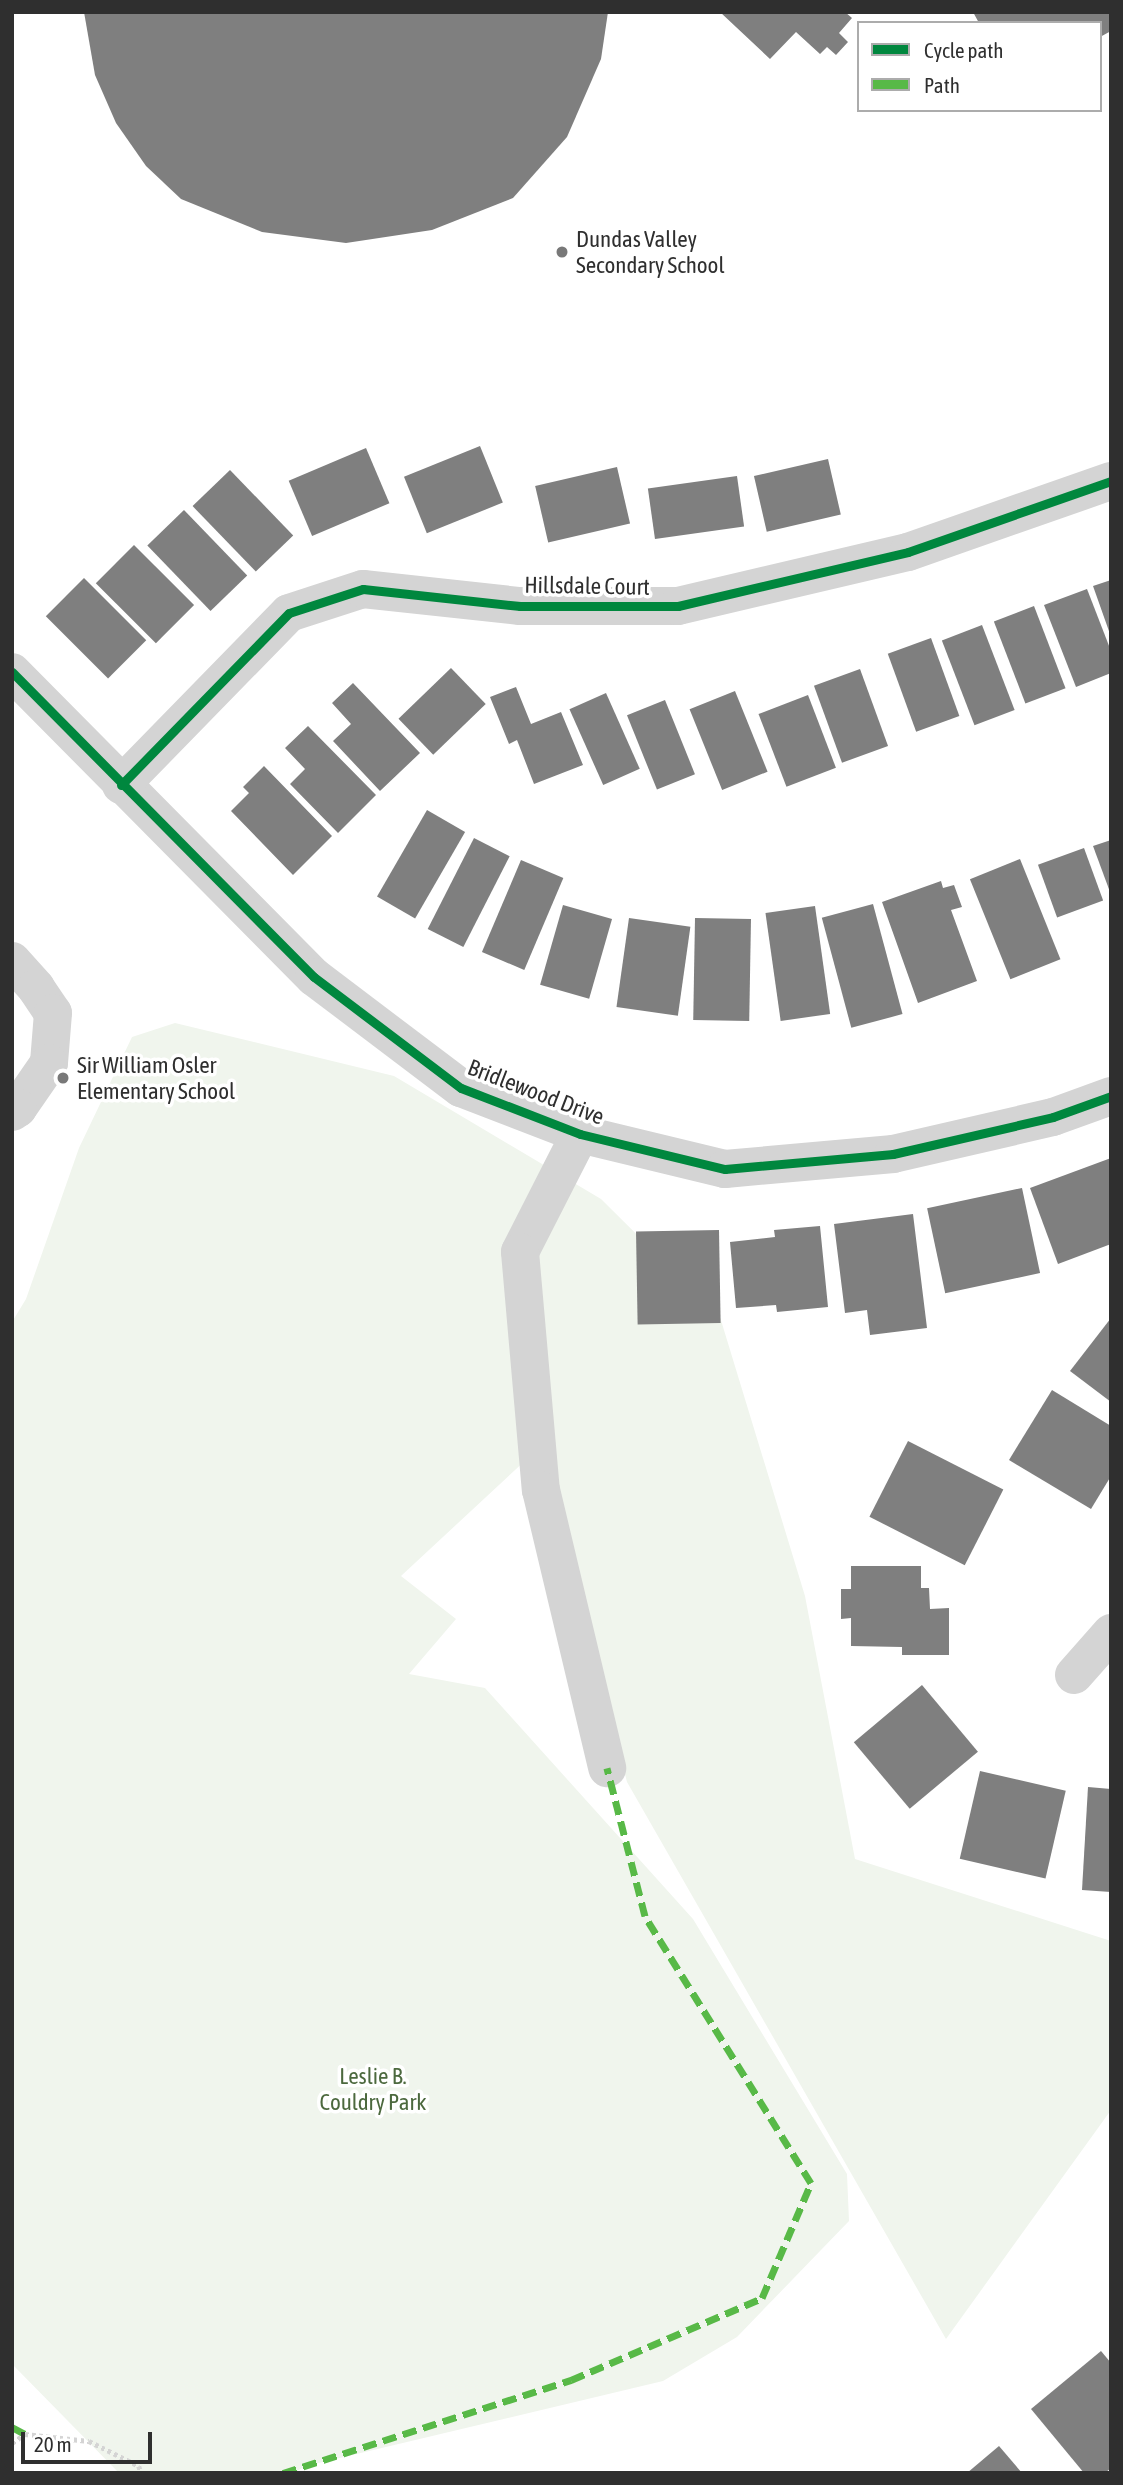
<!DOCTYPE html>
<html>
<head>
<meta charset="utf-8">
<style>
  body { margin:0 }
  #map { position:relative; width:1123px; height:2485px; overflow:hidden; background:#fff; font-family:"Asap Condensed",sans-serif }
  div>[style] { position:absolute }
  .green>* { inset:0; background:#f0f5ed }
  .building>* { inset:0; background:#7f7f7f; transform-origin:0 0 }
  .path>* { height:4.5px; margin-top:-2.25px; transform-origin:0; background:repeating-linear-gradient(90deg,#d4d4d4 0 3.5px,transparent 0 7px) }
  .minor>* { height:38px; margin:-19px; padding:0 19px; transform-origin:19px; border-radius:19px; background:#d4d4d4 }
  .quiet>* { height:7px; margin-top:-3.5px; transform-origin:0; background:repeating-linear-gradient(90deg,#58b947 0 14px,transparent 0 21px) }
  .cycleway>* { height:9px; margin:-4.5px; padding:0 4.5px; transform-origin:4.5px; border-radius:4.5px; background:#00873e }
  .dots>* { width:19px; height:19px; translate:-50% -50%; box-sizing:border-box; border:4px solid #fff; border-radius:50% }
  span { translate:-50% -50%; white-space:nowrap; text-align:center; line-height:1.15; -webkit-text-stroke:7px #fff; paint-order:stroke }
  .poi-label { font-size:23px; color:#2f2f2f }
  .left { translate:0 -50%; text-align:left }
  .street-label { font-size:23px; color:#2f2f2f }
  .park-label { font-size:23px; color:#4c693e }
  .frame { position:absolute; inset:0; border:14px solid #2f2f2f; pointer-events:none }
  .legend { position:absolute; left:857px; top:21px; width:245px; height:91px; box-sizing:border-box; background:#fff; border:2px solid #acacac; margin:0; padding:9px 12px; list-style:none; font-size:21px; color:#2f2f2f }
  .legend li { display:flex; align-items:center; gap:14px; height:35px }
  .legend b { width:35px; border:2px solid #acacac }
  .scale { position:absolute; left:21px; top:2432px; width:131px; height:32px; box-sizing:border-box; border:4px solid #2f2f2f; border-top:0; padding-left:9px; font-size:21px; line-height:24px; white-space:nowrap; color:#2f2f2f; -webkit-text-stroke:5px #fff; paint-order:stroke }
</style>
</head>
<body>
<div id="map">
  <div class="green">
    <i style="clip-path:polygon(175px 1023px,394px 1076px,601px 1199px,720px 1317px,805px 1596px,855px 1859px,1111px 1941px,1111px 2110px,946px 2339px,627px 1782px,542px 1445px,401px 1576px,456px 1619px,409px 1674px,485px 1688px,693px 1919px,847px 2174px,849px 2221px,737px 2337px,663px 2381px,306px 2466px,293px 2473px,119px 2473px,12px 2364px,12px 1322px,26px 1299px,79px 1148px,132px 1037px)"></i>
  </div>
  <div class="building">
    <i style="clip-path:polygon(84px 12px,608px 12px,601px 59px,567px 137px,513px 198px,432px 230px,346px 243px,262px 232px,181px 199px,146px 166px,116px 123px,95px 75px)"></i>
    <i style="clip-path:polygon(720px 12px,845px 12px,852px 18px,839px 33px,848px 42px,836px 55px,827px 47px,820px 54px,796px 32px,770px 59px)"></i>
    <i style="clip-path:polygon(973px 12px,1111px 12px,1111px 31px,1100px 37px,1100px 23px,979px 23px)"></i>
    <i style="left:480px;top:446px;width:61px;height:82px;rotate:68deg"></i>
    <i style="left:366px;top:448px;width:60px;height:84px;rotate:67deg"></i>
    <i style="left:828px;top:459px;width:57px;height:76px;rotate:77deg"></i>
    <i style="left:617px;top:467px;width:58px;height:84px;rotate:77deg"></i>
    <i style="left:230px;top:470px;width:91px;height:52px;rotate:46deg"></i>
    <i style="left:737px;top:476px;width:51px;height:90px;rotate:82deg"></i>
    <i style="left:184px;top:510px;width:91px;height:51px;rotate:46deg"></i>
    <i style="left:134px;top:545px;width:85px;height:54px;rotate:45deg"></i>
    <i style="left:84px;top:578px;width:88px;height:54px;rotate:45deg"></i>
    <i style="clip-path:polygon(1111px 580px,1111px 634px,1110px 634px,1093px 586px)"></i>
    <i style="clip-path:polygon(1087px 589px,1111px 651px,1111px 673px,1076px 687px,1044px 605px)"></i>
    <i style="left:1034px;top:606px;width:88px;height:43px;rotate:69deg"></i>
    <i style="left:982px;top:625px;width:91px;height:43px;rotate:69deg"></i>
    <i style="left:931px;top:638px;width:83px;height:46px;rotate:70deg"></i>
    <i style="left:451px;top:668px;width:50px;height:73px;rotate:46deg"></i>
    <i style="left:860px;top:669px;width:82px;height:49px;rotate:70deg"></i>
    <i style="clip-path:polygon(353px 683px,420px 753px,380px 791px,333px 741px,351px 724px,332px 703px)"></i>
    <i style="clip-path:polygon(516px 687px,531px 724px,561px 712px,583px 765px,534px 784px,517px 740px,509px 744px,490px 697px)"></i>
    <i style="left:735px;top:691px;width:87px;height:49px;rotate:68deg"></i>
    <i style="left:606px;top:693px;width:83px;height:40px;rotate:66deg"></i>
    <i style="left:808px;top:695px;width:78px;height:53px;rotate:69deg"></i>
    <i style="left:665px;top:700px;width:80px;height:41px;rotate:68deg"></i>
    <i style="clip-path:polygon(308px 726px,376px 795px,338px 833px,290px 784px,305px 769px,285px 748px)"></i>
    <i style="clip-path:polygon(264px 766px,332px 836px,293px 875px,231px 811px,249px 793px,243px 787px)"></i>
    <i style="left:427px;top:810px;width:44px;height:100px;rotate:30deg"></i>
    <i style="left:474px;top:838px;width:40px;height:102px;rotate:27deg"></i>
    <i style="clip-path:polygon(1111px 840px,1111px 892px,1110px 892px,1093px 846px)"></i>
    <i style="left:1084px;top:848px;width:56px;height:49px;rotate:70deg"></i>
    <i style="left:1020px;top:859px;width:108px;height:54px;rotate:68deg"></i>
    <i style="left:521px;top:860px;width:46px;height:100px;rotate:23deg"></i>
    <i style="clip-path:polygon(941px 881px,943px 888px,954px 885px,962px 907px,951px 910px,977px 981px,918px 1003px,882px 902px)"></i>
    <i style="left:873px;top:904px;width:114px;height:53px;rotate:75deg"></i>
    <i style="left:563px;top:905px;width:51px;height:83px;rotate:16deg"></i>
    <i style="left:815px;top:906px;width:109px;height:50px;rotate:82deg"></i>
    <i style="left:629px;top:918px;width:62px;height:90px;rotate:8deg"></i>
    <i style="left:695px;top:918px;width:56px;height:102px;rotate:1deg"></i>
    <i style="clip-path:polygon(1111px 1158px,1111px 1244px,1058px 1264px,1030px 1188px)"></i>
    <i style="left:1022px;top:1188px;width:87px;height:97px;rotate:78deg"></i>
    <i style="clip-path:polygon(913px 1214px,927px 1328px,870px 1335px,867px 1310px,845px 1313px,834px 1224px)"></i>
    <i style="clip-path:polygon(820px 1226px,828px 1307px,777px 1312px,776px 1305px,736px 1308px,730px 1242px,775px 1237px,774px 1230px)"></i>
    <i style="left:719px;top:1230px;width:93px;height:83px;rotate:89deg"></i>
    <i style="clip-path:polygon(1111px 1318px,1111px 1402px,1070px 1371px)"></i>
    <i style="clip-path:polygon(1052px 1390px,1111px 1426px,1111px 1476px,1091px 1509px,1009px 1460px)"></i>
    <i style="left:908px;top:1441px;width:107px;height:85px;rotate:27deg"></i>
    <i style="clip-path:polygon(851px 1566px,921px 1566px,921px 1588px,929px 1588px,930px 1609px,949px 1608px,949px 1655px,902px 1655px,902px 1647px,851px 1646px,851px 1618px,841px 1619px,841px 1589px,851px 1589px)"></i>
    <i style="left:922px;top:1685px;width:87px;height:89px;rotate:50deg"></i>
    <i style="left:980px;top:1771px;width:88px;height:90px;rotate:13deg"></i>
    <i style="clip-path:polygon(1088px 1787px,1111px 1789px,1111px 1892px,1082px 1890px)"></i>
    <i style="clip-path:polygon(1101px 2351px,1111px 2363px,1111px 2468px,1105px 2473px,1084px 2473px,1031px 2409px)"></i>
    <i style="clip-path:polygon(999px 2446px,1022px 2473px,967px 2473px)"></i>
  </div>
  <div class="path">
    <i style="left:12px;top:2443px;width:16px;rotate:-35deg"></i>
    <i style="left:25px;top:2434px;width:64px;rotate:6.2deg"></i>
    <i style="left:89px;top:2441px;width:56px;rotate:26.6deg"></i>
    <i style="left:139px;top:2466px;width:7px;rotate:74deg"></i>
  </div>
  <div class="minor">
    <i style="left:12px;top:672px;width:429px;rotate:45.3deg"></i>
    <i style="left:314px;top:977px;width:184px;rotate:37.1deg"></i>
    <i style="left:461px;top:1088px;width:128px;rotate:21.1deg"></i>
    <i style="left:580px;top:1134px;width:149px;rotate:13.6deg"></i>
    <i style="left:725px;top:1169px;width:169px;rotate:-5.1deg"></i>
    <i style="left:893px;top:1154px;width:164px;rotate:-13deg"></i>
    <i style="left:1053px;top:1117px;width:62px;rotate:-19.9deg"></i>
    <i style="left:121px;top:785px;width:240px;rotate:-45.7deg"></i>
    <i style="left:289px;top:613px;width:78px;rotate:-18deg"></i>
    <i style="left:363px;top:589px;width:158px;rotate:6.2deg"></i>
    <i style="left:520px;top:606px;width:158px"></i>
    <i style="left:678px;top:606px;width:236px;rotate:-13.2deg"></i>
    <i style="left:908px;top:552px;width:215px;rotate:-19.3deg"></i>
    <i style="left:12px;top:961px;width:36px;rotate:48deg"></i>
    <i style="left:36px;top:988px;width:30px;rotate:56deg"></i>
    <i style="left:53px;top:1013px;width:50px;rotate:94.6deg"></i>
    <i style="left:49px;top:1063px;width:55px;rotate:124.6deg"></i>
    <i style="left:18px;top:1108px;width:7px;rotate:146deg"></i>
    <i style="left:580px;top:1134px;width:132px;rotate:117deg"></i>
    <i style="left:520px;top:1252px;width:239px;rotate:85deg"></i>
    <i style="left:541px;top:1490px;width:286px;rotate:76.6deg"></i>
    <i style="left:1074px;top:1675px;width:56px;rotate:-48.6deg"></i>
  </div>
  <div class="quiet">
    <i style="left:12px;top:2427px;width:15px;rotate:28deg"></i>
    <i style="left:283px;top:2473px;width:303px;rotate:-17.9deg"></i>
    <i style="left:571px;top:2380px;width:208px;rotate:-23.2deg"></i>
    <i style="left:762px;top:2298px;width:125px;rotate:-66.9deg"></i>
    <i style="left:811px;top:2183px;width:314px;rotate:-121.9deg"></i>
    <i style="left:645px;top:1916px;width:153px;rotate:-104.4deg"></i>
  </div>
  <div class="cycleway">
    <i style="left:12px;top:672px;width:429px;rotate:45.3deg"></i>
    <i style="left:314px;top:977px;width:184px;rotate:37.1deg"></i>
    <i style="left:461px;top:1088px;width:128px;rotate:21.1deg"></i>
    <i style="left:580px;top:1134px;width:149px;rotate:13.6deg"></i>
    <i style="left:725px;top:1169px;width:169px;rotate:-5.1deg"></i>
    <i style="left:893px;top:1154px;width:164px;rotate:-13deg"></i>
    <i style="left:1053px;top:1117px;width:62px;rotate:-19.9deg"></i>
    <i style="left:121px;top:785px;width:240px;rotate:-45.7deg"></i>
    <i style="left:289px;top:613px;width:78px;rotate:-18deg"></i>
    <i style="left:363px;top:589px;width:158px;rotate:6.2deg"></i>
    <i style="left:520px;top:606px;width:158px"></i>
    <i style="left:678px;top:606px;width:236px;rotate:-13.2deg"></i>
    <i style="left:908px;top:552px;width:215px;rotate:-19.3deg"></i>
  </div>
  <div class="dots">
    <i style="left:562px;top:252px;background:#787878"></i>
    <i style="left:63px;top:1078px;background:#787878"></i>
  </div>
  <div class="poi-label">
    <span class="left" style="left:576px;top:252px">Dundas Valley<br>Secondary School</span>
    <span class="left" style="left:77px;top:1078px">Sir William Osler<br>Elementary School</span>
  </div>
  <div class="street-label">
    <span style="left:587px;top:586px;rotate:1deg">Hillsdale Court</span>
    <span style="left:536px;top:1092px;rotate:21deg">Bridlewood Drive</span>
  </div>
  <div class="park-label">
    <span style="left:373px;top:2089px">Leslie B.<br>Couldry Park</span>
  </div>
  <div class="frame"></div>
  <ul class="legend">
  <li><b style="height:9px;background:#00873e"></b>Cycle path</li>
  <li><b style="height:9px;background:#58b947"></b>Path</li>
  </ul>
  <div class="scale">20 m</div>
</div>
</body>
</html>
